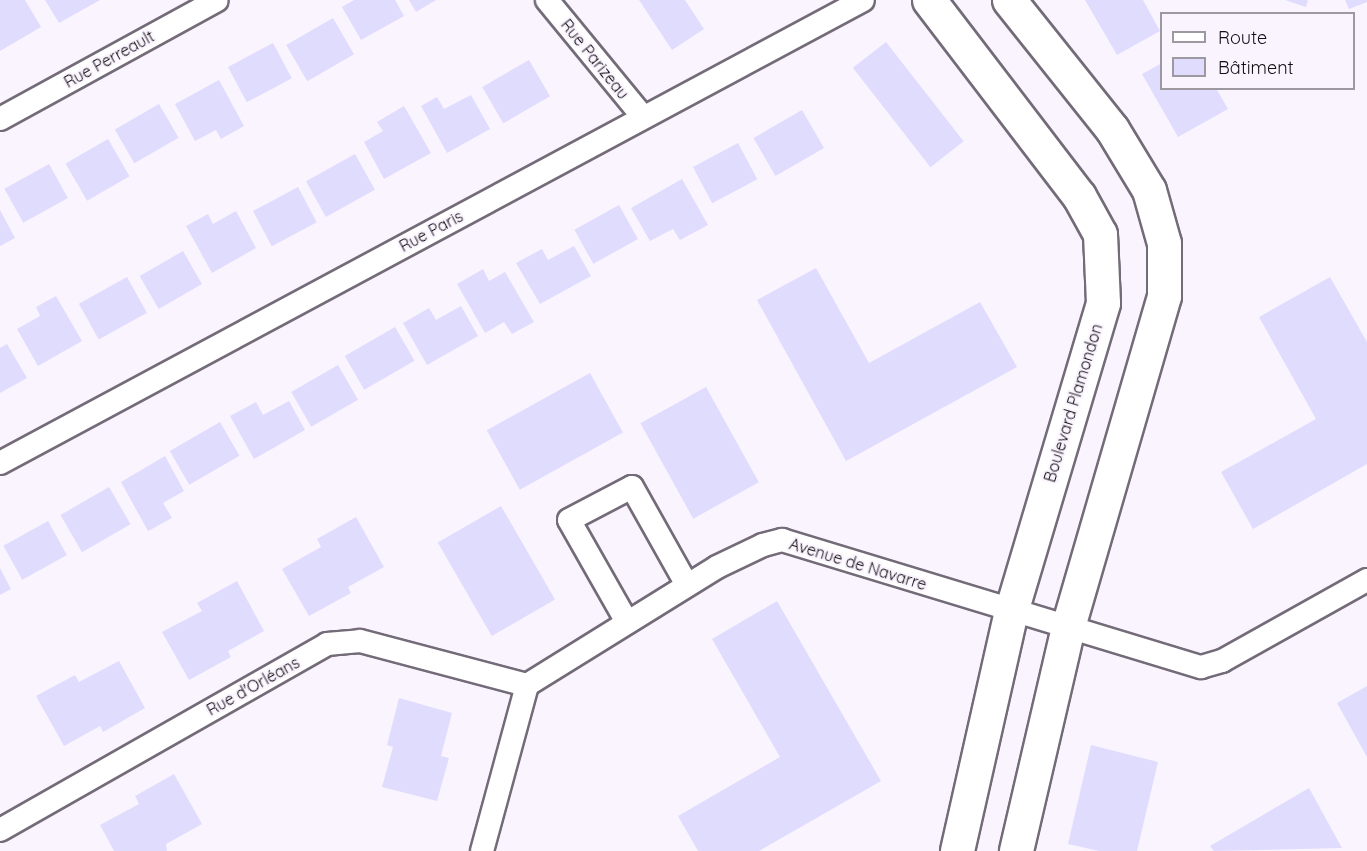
<!DOCTYPE html>
<html>
<head>
<meta charset="utf-8">
<style>
  body { margin:0 }
  #map { position:relative; width:1367px; height:851px; overflow:hidden; background:#faf4fe; font-family:Quicksand,sans-serif }
  div>[style] { position:absolute }
  .building>* { inset:0; background:#e0dcfe; transform-origin:0 0 }
  .roads { filter:drop-shadow(2px 0 #746b79) drop-shadow(-2px 0 #746b79) drop-shadow(0 2px #746b79) drop-shadow(0 -2px #746b79) }
  .street>* { height:22px; margin:-11px; padding:0 11px; transform-origin:11px; border-radius:11px; background:#fff }
  .secondary>* { height:33px; margin:-16.5px; padding:0 16.5px; transform-origin:16.5px; border-radius:16.5px; background:#fff }
  span { translate:-50% -50%; white-space:nowrap; text-align:center; line-height:1.15; -webkit-text-stroke:4.5px #faf4fe; paint-order:stroke }
  .street-label { font-size:16px; color:#131015 }
  .legend { position:absolute; left:1160px; top:12px; width:195px; height:78px; box-sizing:border-box; background:#faf4fe; border:2px solid #9e99a1; margin:0; padding:8px 10px; list-style:none; font-size:18px; color:#131015 }
  .legend li { display:flex; align-items:center; gap:12px; height:30px }
  .legend b { width:30px; border:2px solid #9e99a1 }
</style>
</head>
<body>
<div id="map">
  <div class="building">
    <i style="clip-path:polygon(0 0,25px 0,41px 27px,0 51px)"></i>
    <i style="clip-path:polygon(45px 0,100px 0,59px 23px)"></i>
    <i style="clip-path:polygon(354px 0,395px 0,404px 16px,361px 40px,342px 7px)"></i>
    <i style="clip-path:polygon(409px 0,436px 0,416px 12px)"></i>
    <i style="clip-path:polygon(639px 0,685px 0,704px 29px,672px 50px)"></i>
    <i style="clip-path:polygon(1085px 0,1143px 0,1160px 31px,1117px 55px)"></i>
    <i style="clip-path:polygon(1285px 0,1308px 0,1306px 7px)"></i>
    <i style="clip-path:polygon(1345px 0,1367px 0,1367px 2px,1349px 9px)"></i>
    <i style="left:333px;top:18px;width:42px;height:54px;rotate:60deg"></i>
    <i style="left:886px;top:42px;width:126px;height:42px;rotate:52deg"></i>
    <i style="left:273px;top:43px;width:40px;height:51px;rotate:62deg"></i>
    <i style="left:529px;top:60px;width:42px;height:54px;rotate:60deg"></i>
    <i style="clip-path:polygon(1162px 63px,1162px 88px,1216px 88px,1228px 109px,1178px 137px,1142px 74px)"></i>
    <i style="clip-path:polygon(219px 80px,244px 126px,221px 139px,216px 130px,195px 141px,175px 104px)"></i>
    <i style="clip-path:polygon(471px 95px,490px 129px,447px 153px,421px 106px,437px 97px,444px 109px)"></i>
    <i style="left:159px;top:104px;width:39px;height:51px;rotate:60deg"></i>
    <i style="clip-path:polygon(404px 106px,431px 153px,384px 179px,364px 142px,383px 131px,377px 122px)"></i>
    <i style="left:802px;top:110px;width:44px;height:56px;rotate:60deg"></i>
    <i style="left:108px;top:139px;width:43px;height:49px;rotate:60deg"></i>
    <i style="left:738px;top:143px;width:41px;height:51px;rotate:62deg"></i>
    <i style="left:355px;top:154px;width:41px;height:56px;rotate:61deg"></i>
    <i style="left:49px;top:164px;width:39px;height:51px;rotate:61deg"></i>
    <i style="clip-path:polygon(682px 179px,708px 225px,680px 240px,673px 229px,650px 241px,631px 208px)"></i>
    <i style="left:298px;top:187px;width:40px;height:51px;rotate:62deg"></i>
    <i style="left:619px;top:205px;width:39px;height:51px;rotate:61deg"></i>
    <i style="clip-path:polygon(0 210px,15px 238px,0 246px)"></i>
    <i style="clip-path:polygon(236px 211px,256px 248px,212px 273px,186px 226px,208px 214px,213px 224px)"></i>
    <i style="clip-path:polygon(574px 246px,591px 276px,540px 304px,516px 263px,542px 249px,548px 260px)"></i>
    <i style="left:183px;top:251px;width:38px;height:50px;rotate:60deg"></i>
    <i style="clip-path:polygon(816px 268px,869px 363px,980px 302px,1017px 367px,846px 461px,757px 300px)"></i>
    <i style="clip-path:polygon(483px 269px,489px 281px,505px 272px,534px 322px,512px 334px,504px 322px,485px 333px,457px 284px)"></i>
    <i style="left:127px;top:277px;width:41px;height:55px;rotate:61deg"></i>
    <i style="clip-path:polygon(1330px 277px,1367px 342px,1367px 464px,1253px 529px,1221px 472px,1316px 419px,1259px 317px)"></i>
    <i style="clip-path:polygon(56px 296px,82px 341px,38px 366px,17px 329px,40px 316px,36px 307px)"></i>
    <i style="clip-path:polygon(461px 306px,478px 336px,427px 365px,403px 323px,429px 308px,436px 320px)"></i>
    <i style="left:395px;top:327px;width:39px;height:58px;rotate:60deg"></i>
    <i style="clip-path:polygon(7px 344px,27px 378px,0 393px,0 348px)"></i>
    <i style="left:338px;top:365px;width:40px;height:54px;rotate:60deg"></i>
    <i style="left:590px;top:373px;width:68px;height:118px;rotate:61deg"></i>
    <i style="left:706px;top:387px;width:109px;height:75px;rotate:61deg"></i>
    <i style="clip-path:polygon(289px 401px,305px 430px,254px 459px,230px 416px,256px 402px,263px 415px)"></i>
    <i style="left:220px;top:422px;width:39px;height:58px;rotate:60deg"></i>
    <i style="clip-path:polygon(165px 456px,184px 491px,163px 503px,172px 518px,148px 531px,121px 482px)"></i>
    <i style="left:109px;top:487px;width:43px;height:56px;rotate:60deg"></i>
    <i style="left:501px;top:506px;width:108px;height:73px;rotate:60deg"></i>
    <i style="clip-path:polygon(356px 517px,384px 567px,348px 587px,351px 593px,309px 616px,282px 569px,321px 547px,317px 539px)"></i>
    <i style="left:48px;top:521px;width:39px;height:51px;rotate:61deg"></i>
    <i style="clip-path:polygon(0 568px,11px 589px,0 595px)"></i>
    <i style="clip-path:polygon(237px 581px,264px 631px,228px 651px,231px 657px,189px 680px,162px 632px,202px 611px,197px 603px)"></i>
    <i style="clip-path:polygon(777px 601px,881px 781px,759px 851px,698px 851px,678px 816px,780px 757px,712px 639px)"></i>
    <i style="clip-path:polygon(119px 661px,145px 708px,103px 732px,100px 726px,64px 746px,36px 696px,75px 675px,79px 682px)"></i>
    <i style="clip-path:polygon(1367px 686px,1367px 757px,1337px 703px)"></i>
    <i style="clip-path:polygon(399px 698px,452px 713px,441px 756px,449px 758px,437px 801px,382px 787px,393px 747px,387px 745px)"></i>
    <i style="clip-path:polygon(1091px 745px,1158px 762px,1137px 851px,1099px 851px,1068px 844px)"></i>
    <i style="clip-path:polygon(174px 774px,202px 824px,166px 844px,167px 851px,114px 851px,100px 825px,139px 804px,135px 796px)"></i>
    <i style="clip-path:polygon(1309px 788px,1342px 848px,1214px 851px,1210px 846px)"></i>
  </div>
  <div class="roads">
    <div class="street">
      <i style="left:547px;top:0;width:151px;rotate:50.6deg"></i>
      <i style="left:0;top:119px;width:247px;rotate:-28.7deg"></i>
      <i style="left:0;top:463px;width:979px;rotate:-28.21deg"></i>
      <i style="left:627px;top:622px;width:117px;rotate:-119.6deg"></i>
      <i style="left:569px;top:520px;width:71px;rotate:-27.6deg"></i>
      <i style="left:632px;top:487px;width:112px;rotate:60.7deg"></i>
      <i style="left:0;top:830px;width:376px;rotate:-29.6deg"></i>
      <i style="left:327px;top:644px;width:33px;rotate:-5deg"></i>
      <i style="left:360px;top:641px;width:173px;rotate:14.8deg"></i>
      <i style="left:482px;top:851px;width:172px;rotate:-74.8deg"></i>
      <i style="left:527px;top:685px;width:224px;rotate:-31.8deg"></i>
      <i style="left:717px;top:567px;width:51px;rotate:-25.6deg"></i>
      <i style="left:763px;top:545px;width:20px;rotate:-15deg"></i>
      <i style="left:782px;top:540px;width:438px;rotate:16.9deg"></i>
      <i style="left:1201px;top:667px;width:22px;rotate:-16deg"></i>
      <i style="left:1222px;top:661px;width:166px;rotate:-29.2deg"></i>
    </div>
    <div class="secondary">
      <i style="left:929px;top:0;width:247px;rotate:52.6deg"></i>
      <i style="left:1079px;top:196px;width:43px;rotate:61.1deg"></i>
      <i style="left:1100px;top:234px;width:69px;rotate:87.5deg"></i>
      <i style="left:1103px;top:303px;width:321px;rotate:106.6deg"></i>
      <i style="left:1011px;top:611px;width:246px;rotate:102.7deg"></i>
      <i style="left:1009px;top:0;width:165px;rotate:51.4deg"></i>
      <i style="left:1112px;top:129px;width:71px;rotate:58.8deg"></i>
      <i style="left:1149px;top:190px;width:55px;rotate:74.2deg"></i>
      <i style="left:1164px;top:243px;width:53px;rotate:90deg"></i>
      <i style="left:1164px;top:296px;width:345px;rotate:106.2deg"></i>
      <i style="left:1068px;top:627px;width:230px;rotate:103.1deg"></i>
    </div>
  </div>
  <div class="street-label">
    <span style="left:109px;top:59px;rotate:-29deg">Rue Perreault</span>
    <span style="left:595px;top:59px;rotate:51deg">Rue Parizeau</span>
    <span style="left:431px;top:231px;rotate:-28deg">Rue Paris</span>
    <span style="left:1073px;top:403px;rotate:-73deg">Boulevard Plamondon</span>
    <span style="left:858px;top:564px;rotate:17deg">Avenue de Navarre</span>
    <span style="left:253px;top:686px;rotate:-29deg">Rue d'Orléans</span>
  </div>
  <ul class="legend">
  <li><b style="height:8px;background:#fff"></b>Route</li>
  <li><b style="height:16px;background:#e0dcfe"></b>Bâtiment</li>
  </ul>
</div>
</body>
</html>
